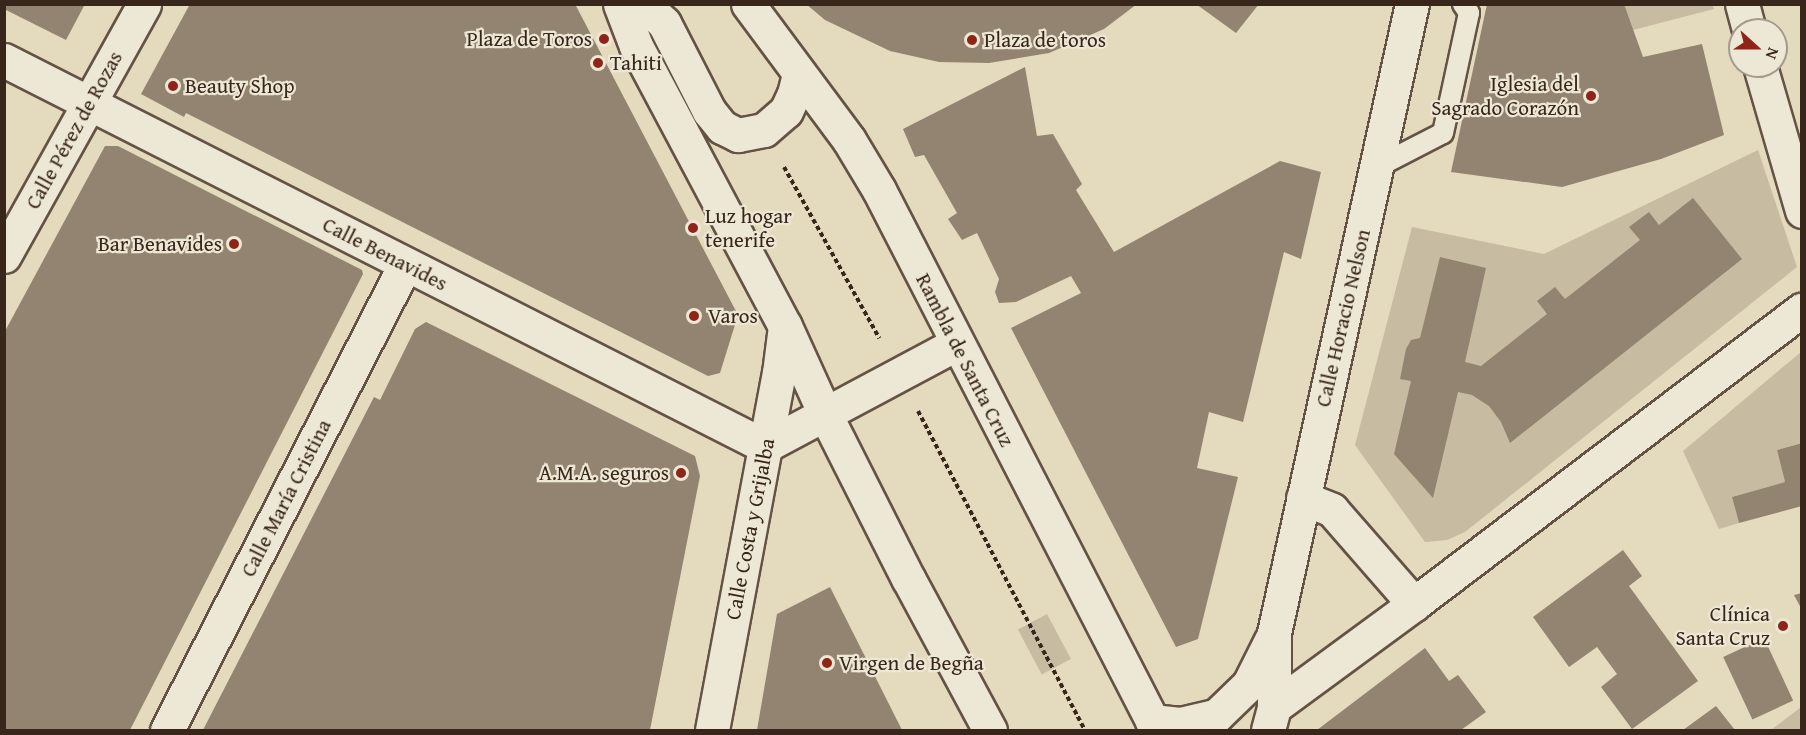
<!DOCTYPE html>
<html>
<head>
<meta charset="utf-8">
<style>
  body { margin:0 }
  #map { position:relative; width:1806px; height:735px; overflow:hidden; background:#e4dabe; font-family:"Gentium Book Plus",serif }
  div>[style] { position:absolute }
  .green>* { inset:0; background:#c7bba2; transform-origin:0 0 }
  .building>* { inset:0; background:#928470; transform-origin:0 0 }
  .path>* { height:4px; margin-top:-2px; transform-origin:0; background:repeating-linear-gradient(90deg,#39261b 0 4.5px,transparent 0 7.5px) }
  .roads { filter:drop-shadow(2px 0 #645344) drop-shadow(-2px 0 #645344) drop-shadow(0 2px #645344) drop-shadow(0 -2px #645344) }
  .lane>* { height:20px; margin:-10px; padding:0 10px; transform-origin:10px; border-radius:10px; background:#ede7d5 }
  .street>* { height:33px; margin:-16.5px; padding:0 16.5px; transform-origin:16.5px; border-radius:16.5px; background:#ede7d5 }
  .secondary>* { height:33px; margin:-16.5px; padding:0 16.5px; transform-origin:16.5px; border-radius:16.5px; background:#ede7d5 }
  .dots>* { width:16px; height:16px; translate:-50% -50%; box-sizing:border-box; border:3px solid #ede7d5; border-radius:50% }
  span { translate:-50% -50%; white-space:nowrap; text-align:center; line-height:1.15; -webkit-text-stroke:4.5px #ede7d5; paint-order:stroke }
  .poi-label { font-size:21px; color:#39261b }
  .right { translate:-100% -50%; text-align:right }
  .left { translate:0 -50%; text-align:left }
  .street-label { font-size:21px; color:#39261b }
  .frame { position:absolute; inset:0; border:6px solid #39261b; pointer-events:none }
  .north { position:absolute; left:1728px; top:18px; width:60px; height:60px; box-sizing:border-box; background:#ede7d5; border:2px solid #a59a8b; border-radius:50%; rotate:111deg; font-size:16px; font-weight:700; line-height:24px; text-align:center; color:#39261b }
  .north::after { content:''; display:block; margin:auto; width:21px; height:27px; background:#8f2418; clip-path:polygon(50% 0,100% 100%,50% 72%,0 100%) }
</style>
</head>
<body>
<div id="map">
  <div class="green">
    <i style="clip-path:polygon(1624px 5px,1712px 5px,1714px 9px,1633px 30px)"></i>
    <i style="clip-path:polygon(1758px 150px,1797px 267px,1465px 532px,1447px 540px,1425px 542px,1355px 445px,1412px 227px,1544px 254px)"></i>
    <i style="clip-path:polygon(1801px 352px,1801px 443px,1777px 450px,1785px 482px,1732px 497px,1739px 523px,1719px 529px,1683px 451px)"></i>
    <i style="left:1047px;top:614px;width:51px;height:33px;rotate:62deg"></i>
    <i style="clip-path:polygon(1801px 707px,1801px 730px,1771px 730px)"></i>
  </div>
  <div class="building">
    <i style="clip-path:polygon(4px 4px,85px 4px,66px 40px,4px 9px)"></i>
    <i style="clip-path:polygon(190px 4px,575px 4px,738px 315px,720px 373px,708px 376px,186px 113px,184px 117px,141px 94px)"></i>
    <i style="clip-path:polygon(806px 4px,1137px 4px,1104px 29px,1049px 53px,989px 63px,939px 62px,890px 51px,825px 20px)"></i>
    <i style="clip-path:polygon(1196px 4px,1259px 4px,1236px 33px)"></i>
    <i style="clip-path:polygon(1487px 4px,1624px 4px,1643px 57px,1702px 44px,1724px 135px,1661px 159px,1562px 187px,1451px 172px)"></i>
    <i style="clip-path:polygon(1025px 67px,1037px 136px,1053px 134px,1082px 184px,1076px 190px,1114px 252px,1280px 161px,1321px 172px,1301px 259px,1284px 252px,1243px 422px,1209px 412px,1197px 468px,1238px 477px,1198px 639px,1176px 647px,1011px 328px,1081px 293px,1071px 276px,1016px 302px,999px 303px,995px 292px,999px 279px,977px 233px,962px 240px,948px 219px,957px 213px,924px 155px,915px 157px,903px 129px)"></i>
    <i style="clip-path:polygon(105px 146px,118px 146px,362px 270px,363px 274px,130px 730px,4px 730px,4px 333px)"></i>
    <i style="clip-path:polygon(1693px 198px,1742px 259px,1510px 443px,1501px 422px,1489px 406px,1472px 395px,1458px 392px,1433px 498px,1394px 454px,1411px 381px,1400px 379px,1406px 349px,1411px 340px,1420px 338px,1440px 257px,1486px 268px,1465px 362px,1481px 366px,1547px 314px,1537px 301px,1555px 287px,1565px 299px,1640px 240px,1629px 227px,1649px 212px,1659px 225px)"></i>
    <i style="clip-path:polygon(426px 322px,695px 456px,700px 476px,650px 730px,203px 730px,374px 397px,380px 400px,415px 329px)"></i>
    <i style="clip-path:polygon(1802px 443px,1802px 506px,1739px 523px,1732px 497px,1785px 482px,1777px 450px)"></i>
    <i style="clip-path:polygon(1623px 550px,1642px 576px,1629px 586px,1698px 681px,1632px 729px,1601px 687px,1617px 674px,1597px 647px,1569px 667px,1533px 617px)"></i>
    <i style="clip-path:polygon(830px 587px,902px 730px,757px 730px,777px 614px)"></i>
    <i style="clip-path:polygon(1802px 593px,1802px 610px,1794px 595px)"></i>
    <i style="left:1764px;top:638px;width:69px;height:45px;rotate:65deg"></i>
    <i style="clip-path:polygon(1425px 648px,1449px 681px,1458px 675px,1486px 712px,1461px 730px,1317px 730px)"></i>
    <i style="clip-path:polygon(1716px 706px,1735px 730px,1683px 730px)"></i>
  </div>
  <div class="path">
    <i style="left:784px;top:167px;width:196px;rotate:60.9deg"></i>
    <i style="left:918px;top:411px;width:360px;rotate:62.4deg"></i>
  </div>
  <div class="roads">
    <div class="lane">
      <i style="left:1377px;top:167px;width:74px;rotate:-27.3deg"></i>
      <i style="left:1443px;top:133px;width:123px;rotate:-77.8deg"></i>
      <i style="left:1469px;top:13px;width:11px;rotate:-124deg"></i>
    </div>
    <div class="street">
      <i style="left:1742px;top:4px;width:27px;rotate:75deg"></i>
      <i style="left:4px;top:60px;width:853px;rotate:26.9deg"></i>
      <i style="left:765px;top:446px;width:217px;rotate:-28.1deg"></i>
      <i style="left:1760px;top:66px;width:151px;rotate:73.8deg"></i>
      <i style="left:4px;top:256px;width:288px;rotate:-60.9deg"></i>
      <i style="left:1303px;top:498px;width:31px;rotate:22deg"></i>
      <i style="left:1332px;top:510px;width:125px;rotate:48.9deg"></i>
      <i style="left:1274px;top:707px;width:174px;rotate:-36.3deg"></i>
      <i style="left:1414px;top:604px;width:487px;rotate:-37.2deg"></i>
      <i style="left:1152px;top:721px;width:28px;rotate:6deg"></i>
      <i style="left:1180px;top:724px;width:37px;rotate:-13deg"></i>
      <i style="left:1216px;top:716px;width:46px;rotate:-44.1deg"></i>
      <i style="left:1249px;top:684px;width:49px;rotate:-63.4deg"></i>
      <i style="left:167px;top:730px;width:522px;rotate:-62.9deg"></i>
      <i style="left:712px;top:730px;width:363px;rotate:-79.4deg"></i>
      <i style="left:779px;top:373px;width:47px;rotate:-82.7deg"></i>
      <i style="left:1268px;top:730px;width:24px;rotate:-75deg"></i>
      <i style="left:1274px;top:707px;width:74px;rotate:-90deg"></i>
      <i style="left:1274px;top:633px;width:644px;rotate:-77.63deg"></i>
    </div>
    <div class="secondary">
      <i style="left:620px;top:4px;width:45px;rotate:69.1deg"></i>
      <i style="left:636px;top:46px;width:317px;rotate:62deg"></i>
      <i style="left:785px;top:326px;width:97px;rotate:65.6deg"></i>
      <i style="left:825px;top:414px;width:184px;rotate:63.2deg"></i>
      <i style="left:908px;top:578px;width:173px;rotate:61.7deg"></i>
      <i style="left:644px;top:4px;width:28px;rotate:44deg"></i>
      <i style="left:664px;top:23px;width:99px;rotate:62.9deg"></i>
      <i style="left:709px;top:111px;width:21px;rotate:51deg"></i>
      <i style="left:722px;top:127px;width:18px;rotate:27deg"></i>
      <i style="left:738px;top:135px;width:26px;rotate:-11deg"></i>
      <i style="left:764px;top:130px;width:29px;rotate:-41deg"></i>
      <i style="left:786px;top:111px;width:19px;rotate:-65deg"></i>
      <i style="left:794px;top:94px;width:21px;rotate:-76deg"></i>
      <i style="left:748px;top:4px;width:169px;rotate:53.4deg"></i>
      <i style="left:849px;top:140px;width:58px;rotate:59deg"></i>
      <i style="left:879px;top:190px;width:607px;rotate:62.76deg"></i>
    </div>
  </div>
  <div class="dots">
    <i style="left:604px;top:39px;background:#8f2418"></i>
    <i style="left:972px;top:40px;background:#8f2418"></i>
    <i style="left:598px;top:63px;background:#8f2418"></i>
    <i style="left:173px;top:86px;background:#8f2418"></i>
    <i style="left:1591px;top:96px;background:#8f2418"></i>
    <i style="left:693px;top:228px;background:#8f2418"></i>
    <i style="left:234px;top:244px;background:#8f2418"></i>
    <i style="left:694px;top:316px;background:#8f2418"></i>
    <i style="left:681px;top:473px;background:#8f2418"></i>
    <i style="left:1783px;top:626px;background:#8f2418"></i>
    <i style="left:827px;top:663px;background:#8f2418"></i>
  </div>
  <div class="poi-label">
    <span class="right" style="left:592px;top:39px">Plaza de Toros</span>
    <span class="left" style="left:984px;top:40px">Plaza de toros</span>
    <span class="left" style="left:610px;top:63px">Tahiti</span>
    <span class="right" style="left:1579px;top:96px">Iglesia del<br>Sagrado Corazón</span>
    <span class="left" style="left:185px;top:86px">Beauty Shop</span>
    <span class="left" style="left:705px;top:228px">Luz hogar<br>tenerife</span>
    <span class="right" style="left:222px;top:244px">Bar Benavides</span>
    <span class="left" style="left:708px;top:316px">Varos</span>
    <span class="right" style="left:669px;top:473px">A.M.A. seguros</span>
    <span class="right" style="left:1770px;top:626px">Clínica<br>Santa Cruz</span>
    <span class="left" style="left:839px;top:663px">Virgen de Begña</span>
  </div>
  <div class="street-label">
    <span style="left:74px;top:130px;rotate:-61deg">Calle Pérez de Rozas</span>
    <span style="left:385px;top:254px;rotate:27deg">Calle Benavides</span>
    <span style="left:1343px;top:318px;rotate:-77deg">Calle Horacio Nelson</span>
    <span style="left:965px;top:360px;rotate:63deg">Rambla de Santa Cruz</span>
    <span style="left:286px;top:498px;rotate:-63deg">Calle María Cristina</span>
    <span style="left:750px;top:529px;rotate:-79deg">Calle Costa y Grijalba</span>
  </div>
  <div class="frame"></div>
  <div class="north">N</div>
</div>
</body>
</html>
